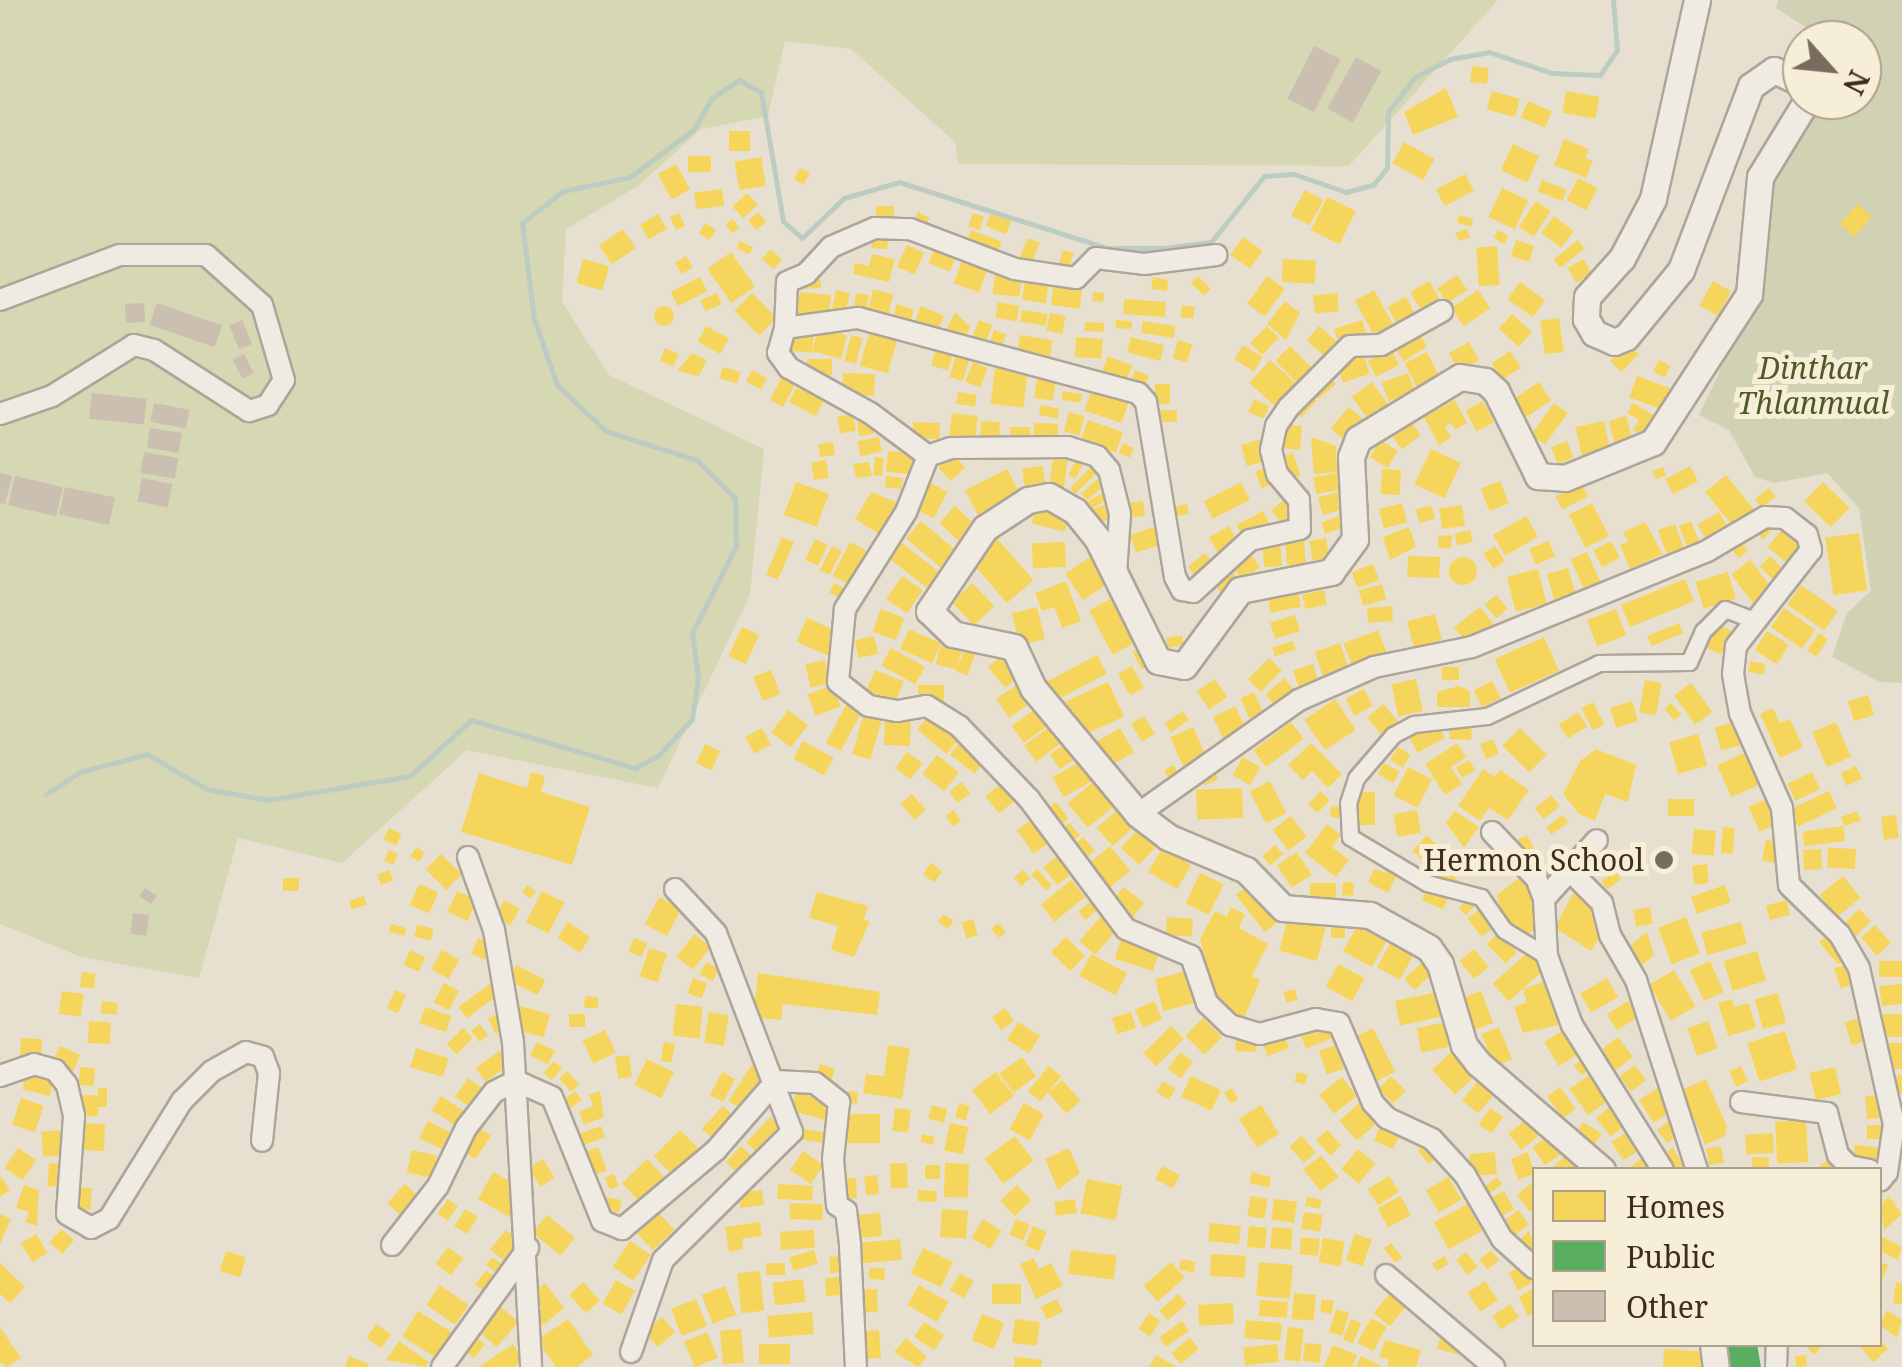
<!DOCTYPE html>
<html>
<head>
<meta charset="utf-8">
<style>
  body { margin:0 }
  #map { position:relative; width:1902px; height:1367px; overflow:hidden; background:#e7e0d1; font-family:"Noto Serif",serif }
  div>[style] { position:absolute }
  .green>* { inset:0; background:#d6d7b3 }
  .cemetery>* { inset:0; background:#d1d1b3 }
  .homes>* { inset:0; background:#f6d55c; transform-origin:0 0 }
  .round { border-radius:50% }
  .public>* { inset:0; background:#5aae61 }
  .stream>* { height:5px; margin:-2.5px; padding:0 2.5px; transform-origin:2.5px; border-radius:2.5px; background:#bcccc2 }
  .building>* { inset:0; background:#cbbfb2; transform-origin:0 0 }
  .roads { filter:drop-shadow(2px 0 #ada599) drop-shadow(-2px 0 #ada599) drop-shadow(0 2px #ada599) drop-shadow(0 -2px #ada599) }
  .pedestrian>* { height:15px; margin:-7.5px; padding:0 7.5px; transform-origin:7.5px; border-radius:7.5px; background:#efebe3 }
  .minor>* { height:20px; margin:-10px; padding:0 10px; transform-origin:10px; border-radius:10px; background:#efebe3 }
  .tertiary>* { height:25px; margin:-12.5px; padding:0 12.5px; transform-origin:12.5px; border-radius:12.5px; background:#efebe3 }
  .dots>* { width:28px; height:28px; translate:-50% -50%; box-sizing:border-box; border:5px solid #f7eed8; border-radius:50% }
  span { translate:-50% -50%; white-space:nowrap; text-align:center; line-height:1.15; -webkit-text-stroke:10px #f7eed8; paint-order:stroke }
  .park-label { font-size:30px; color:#4d5a26; font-style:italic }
  .poi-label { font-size:30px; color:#3d2e20 }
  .right { translate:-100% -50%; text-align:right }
  .legend { position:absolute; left:1532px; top:1167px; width:350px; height:180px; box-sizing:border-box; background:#f7eed8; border:2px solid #ada18e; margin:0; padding:12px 18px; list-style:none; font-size:30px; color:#3d2e20 }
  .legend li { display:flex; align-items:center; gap:20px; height:50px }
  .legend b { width:50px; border:2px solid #ada18e }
  .north { position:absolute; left:1782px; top:20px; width:100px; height:100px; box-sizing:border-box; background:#f7eed8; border:2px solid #ada18e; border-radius:50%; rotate:117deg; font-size:28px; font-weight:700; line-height:40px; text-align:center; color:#3d2e20 }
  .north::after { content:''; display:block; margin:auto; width:35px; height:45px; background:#786c5e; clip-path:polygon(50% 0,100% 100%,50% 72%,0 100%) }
</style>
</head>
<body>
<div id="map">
  <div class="green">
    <i style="clip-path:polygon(0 0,1498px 0,1349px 166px,958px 164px,955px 142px,851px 49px,785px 41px,768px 116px,701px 129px,638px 186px,566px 229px,562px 302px,609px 375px,764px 449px,750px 595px,658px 788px,467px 750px,342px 863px,238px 838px,199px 978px,81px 957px,0 924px)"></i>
  </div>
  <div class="cemetery">
    <i style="clip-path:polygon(1778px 0,1902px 0,1902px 683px,1880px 682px,1832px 657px,1847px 613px,1871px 591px,1859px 508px,1827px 473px,1774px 483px,1755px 477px,1729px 430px,1699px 415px,1763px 279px,1767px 175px,1816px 100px,1834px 122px,1853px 100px,1862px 100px,1862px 40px,1825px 40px,1776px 8px)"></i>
  </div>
  <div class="homes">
    <i style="left:1472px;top:66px;width:17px;height:16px;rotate:7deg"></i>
    <i style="clip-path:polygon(1446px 88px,1458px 117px,1413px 135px,1404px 112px)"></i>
    <i style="left:1492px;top:91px;width:29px;height:19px;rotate:16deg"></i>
    <i style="left:1566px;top:91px;width:34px;height:22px;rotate:10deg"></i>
    <i style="left:1528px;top:101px;width:26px;height:18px;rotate:23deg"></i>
    <i style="left:729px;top:131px;width:21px;height:20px"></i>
    <i style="clip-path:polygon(1564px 139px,1589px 149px,1585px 158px,1593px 161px,1586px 178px,1554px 165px)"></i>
    <i style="left:1404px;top:142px;width:35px;height:24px;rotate:29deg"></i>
    <i style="left:1513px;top:144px;width:29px;height:29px;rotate:25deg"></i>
    <i style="left:688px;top:156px;width:23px;height:16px"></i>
    <i style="left:761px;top:157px;width:29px;height:27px;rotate:80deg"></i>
    <i style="left:676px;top:164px;width:29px;height:21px;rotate:61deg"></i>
    <i style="left:800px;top:168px;width:11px;height:13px;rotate:27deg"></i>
    <i style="left:1465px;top:174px;width:19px;height:33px;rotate:62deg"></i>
    <i style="left:1578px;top:178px;width:22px;height:25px;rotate:27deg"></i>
    <i style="left:1542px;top:180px;width:27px;height:12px;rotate:22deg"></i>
    <i style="left:1502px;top:188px;width:29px;height:32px;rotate:25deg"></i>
    <i style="left:722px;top:189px;width:17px;height:28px;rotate:83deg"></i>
    <i style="left:1305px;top:190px;width:21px;height:29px;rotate:29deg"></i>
    <i style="left:747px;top:193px;width:16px;height:20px;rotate:47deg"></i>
    <i style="left:1327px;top:197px;width:32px;height:37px;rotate:26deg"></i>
    <i style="left:1536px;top:201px;width:18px;height:31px;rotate:34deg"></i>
    <i style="left:1858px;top:204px;width:19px;height:27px;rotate:43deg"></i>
    <i style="left:876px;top:206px;width:18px;height:11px"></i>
    <i style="left:758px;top:212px;width:13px;height:13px;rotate:51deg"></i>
    <i style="left:918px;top:212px;width:13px;height:11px;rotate:27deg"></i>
    <i style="left:679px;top:213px;width:14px;height:10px;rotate:65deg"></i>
    <i style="left:973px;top:213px;width:12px;height:14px;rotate:20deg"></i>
    <i style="left:991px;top:213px;width:22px;height:14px;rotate:22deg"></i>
    <i style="left:658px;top:214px;width:17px;height:21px;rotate:59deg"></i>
    <i style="left:1459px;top:215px;width:15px;height:8px;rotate:16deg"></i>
    <i style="left:1554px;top:216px;width:25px;height:21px;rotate:37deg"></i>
    <i style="left:733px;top:219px;width:11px;height:9px;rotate:56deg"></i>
    <i style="left:705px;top:223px;width:13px;height:12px;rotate:32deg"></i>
    <i style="left:623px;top:229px;width:23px;height:29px;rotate:56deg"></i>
    <i style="left:1467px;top:229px;width:9px;height:12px;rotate:72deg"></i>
    <i style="left:971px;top:230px;width:33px;height:19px;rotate:21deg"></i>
    <i style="left:1498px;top:230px;width:12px;height:9px;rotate:31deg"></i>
    <i style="left:1243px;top:237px;width:24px;height:22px;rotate:35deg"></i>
    <i style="left:1028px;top:238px;width:13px;height:21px;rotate:23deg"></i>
    <i style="left:872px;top:239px;width:16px;height:9px;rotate:4deg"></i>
    <i style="left:1516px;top:240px;width:19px;height:17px;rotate:18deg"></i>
    <i style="left:1578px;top:240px;width:11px;height:31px;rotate:52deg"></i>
    <i style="left:740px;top:241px;width:14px;height:8px;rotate:25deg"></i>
    <i style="left:907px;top:245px;width:19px;height:24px;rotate:25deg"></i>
    <i style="left:1497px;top:246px;width:39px;height:21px;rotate:86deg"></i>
    <i style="left:935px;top:247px;width:23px;height:17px;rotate:23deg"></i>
    <i style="left:770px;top:249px;width:16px;height:13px;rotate:40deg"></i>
    <i style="left:1063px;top:250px;width:11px;height:19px;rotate:15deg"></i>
    <i style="left:731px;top:252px;width:42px;height:29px;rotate:55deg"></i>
    <i style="clip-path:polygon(872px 254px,895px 259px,889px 282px,853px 274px,855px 263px,869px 266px)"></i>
    <i style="left:964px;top:255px;width:27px;height:30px;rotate:20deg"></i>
    <i style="left:686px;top:256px;width:13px;height:13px;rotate:58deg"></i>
    <i style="left:583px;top:259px;width:27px;height:25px;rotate:15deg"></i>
    <i style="left:1283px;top:259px;width:33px;height:23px;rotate:3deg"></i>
    <i style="left:1583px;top:259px;width:17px;height:18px;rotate:59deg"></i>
    <i style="left:995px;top:272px;width:27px;height:22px;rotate:6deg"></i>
    <i style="left:1026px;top:274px;width:24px;height:26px;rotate:9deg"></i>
    <i style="left:1457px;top:275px;width:18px;height:24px;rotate:56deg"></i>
    <i style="left:1198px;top:276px;width:18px;height:10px;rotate:45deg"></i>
    <i style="left:1267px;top:276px;width:22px;height:34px;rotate:36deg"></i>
    <i style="left:700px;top:277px;width:16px;height:33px;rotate:63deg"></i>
    <i style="clip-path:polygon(1153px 277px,1168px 280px,1167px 291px,1151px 289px)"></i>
    <i style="clip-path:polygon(802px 279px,820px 279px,821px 288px,802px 289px)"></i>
    <i style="left:1429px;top:281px;width:27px;height:22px;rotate:59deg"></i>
    <i style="left:1713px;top:281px;width:21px;height:28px;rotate:29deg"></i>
    <i style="left:1054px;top:282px;width:29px;height:23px;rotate:8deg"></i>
    <i style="left:1520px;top:282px;width:31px;height:21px;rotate:36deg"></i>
    <i style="left:873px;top:289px;width:21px;height:26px;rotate:14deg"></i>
    <i style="left:836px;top:290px;width:14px;height:21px;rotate:12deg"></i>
    <i style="left:1374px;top:290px;width:43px;height:22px;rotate:61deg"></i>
    <i style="left:1478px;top:290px;width:22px;height:32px;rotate:56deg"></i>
    <i style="clip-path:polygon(801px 292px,831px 295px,829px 317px,790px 318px)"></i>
    <i style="left:1093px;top:292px;width:11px;height:9px;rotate:5deg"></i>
    <i style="left:717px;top:293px;width:12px;height:18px;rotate:66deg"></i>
    <i style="left:752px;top:293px;width:35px;height:25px;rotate:45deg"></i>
    <i style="left:856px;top:293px;width:13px;height:20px;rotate:9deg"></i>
    <i style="left:1337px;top:293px;width:18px;height:24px;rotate:84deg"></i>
    <i style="left:1406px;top:297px;width:21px;height:21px;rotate:62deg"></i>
    <i style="left:1124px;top:299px;width:42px;height:15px;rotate:4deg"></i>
    <i style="clip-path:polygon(1285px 301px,1300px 313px,1286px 340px,1267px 324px)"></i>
    <i style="left:998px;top:302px;width:22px;height:16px;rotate:10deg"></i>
    <i style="left:897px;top:304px;width:18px;height:16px;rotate:19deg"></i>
    <i style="left:1182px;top:305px;width:13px;height:12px;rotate:9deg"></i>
    <i style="left:921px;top:306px;width:25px;height:24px;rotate:23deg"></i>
    <i class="round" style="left:654px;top:306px;width:20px;height:20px"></i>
    <i style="left:1022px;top:310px;width:26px;height:12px;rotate:9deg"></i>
    <i style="clip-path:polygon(955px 312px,970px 327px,963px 342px,945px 333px)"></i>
    <i style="left:1050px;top:313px;width:16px;height:18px;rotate:11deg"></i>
    <i style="left:1512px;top:314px;width:27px;height:20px;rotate:42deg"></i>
    <i style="left:1559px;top:318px;width:34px;height:19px;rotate:82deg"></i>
    <i style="left:979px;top:320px;width:14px;height:24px;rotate:21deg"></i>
    <i style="left:1116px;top:320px;width:16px;height:8px;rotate:4deg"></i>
    <i style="clip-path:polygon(1362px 320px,1368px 338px,1357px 341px,1354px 333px,1337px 339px,1334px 329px)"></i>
    <i style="left:1143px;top:321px;width:33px;height:12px;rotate:9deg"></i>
    <i style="left:1085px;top:322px;width:19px;height:9px;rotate:3deg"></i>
    <i style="left:706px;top:326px;width:26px;height:18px;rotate:28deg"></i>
    <i style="left:1267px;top:326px;width:17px;height:24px;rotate:45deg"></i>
    <i style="left:1319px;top:326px;width:23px;height:19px;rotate:41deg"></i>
    <i style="left:818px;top:328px;width:30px;height:24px;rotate:14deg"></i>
    <i style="left:870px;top:330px;width:29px;height:37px;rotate:16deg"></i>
    <i style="left:994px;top:330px;width:13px;height:20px;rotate:18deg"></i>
    <i style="left:793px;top:331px;width:21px;height:20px;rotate:5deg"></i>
    <i style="left:1418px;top:332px;width:17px;height:28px;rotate:57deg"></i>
    <i style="left:851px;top:335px;width:12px;height:27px;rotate:14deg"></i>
    <i style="left:1020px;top:335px;width:33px;height:18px;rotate:9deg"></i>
    <i style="left:1076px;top:337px;width:27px;height:20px;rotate:4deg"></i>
    <i style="left:1131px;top:337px;width:34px;height:16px;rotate:14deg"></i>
    <i style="left:1178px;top:340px;width:15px;height:19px;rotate:16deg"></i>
    <i style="left:1469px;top:342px;width:21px;height:23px;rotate:61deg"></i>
    <i style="left:1627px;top:343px;width:16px;height:25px;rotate:43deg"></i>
    <i style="left:1243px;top:345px;width:23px;height:17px;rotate:31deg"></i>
    <i style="left:1290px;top:346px;width:31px;height:21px;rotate:45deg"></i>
    <i style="left:665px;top:348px;width:15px;height:14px;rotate:23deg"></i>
    <i style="left:1391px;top:349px;width:18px;height:26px;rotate:63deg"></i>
    <i style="left:935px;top:351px;width:18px;height:15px;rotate:16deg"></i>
    <i style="left:1510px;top:351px;width:20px;height:22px;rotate:57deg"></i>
    <i style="left:1427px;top:352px;width:30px;height:25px;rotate:63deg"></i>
    <i style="clip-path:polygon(692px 353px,707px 360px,699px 376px,677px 371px)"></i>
    <i style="left:1363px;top:353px;width:22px;height:28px;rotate:72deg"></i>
    <i style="left:956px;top:355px;width:14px;height:23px;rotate:17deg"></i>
    <i style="left:1108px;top:356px;width:26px;height:18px;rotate:21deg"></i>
    <i style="left:832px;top:359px;width:16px;height:25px;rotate:90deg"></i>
    <i style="left:1270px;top:360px;width:36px;height:31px;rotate:42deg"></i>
    <i style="left:1659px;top:360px;width:13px;height:13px;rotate:27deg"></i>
    <i style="left:973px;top:362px;width:16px;height:21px;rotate:22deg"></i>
    <i style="left:723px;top:367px;width:18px;height:12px;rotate:16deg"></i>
    <i style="left:995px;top:368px;width:33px;height:36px;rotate:7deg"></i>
    <i style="left:752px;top:370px;width:17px;height:13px;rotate:28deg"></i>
    <i style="left:1135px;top:370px;width:15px;height:12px;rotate:23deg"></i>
    <i style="left:843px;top:373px;width:32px;height:22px;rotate:2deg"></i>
    <i style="left:1038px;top:373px;width:19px;height:25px;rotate:9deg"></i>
    <i style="left:1408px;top:373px;width:20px;height:28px;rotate:70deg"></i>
    <i style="left:1327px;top:374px;width:13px;height:23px;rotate:48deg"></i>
    <i style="left:1637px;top:376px;width:35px;height:23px;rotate:20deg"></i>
    <i style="left:782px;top:377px;width:15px;height:26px;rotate:28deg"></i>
    <i style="left:1372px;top:382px;width:32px;height:25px;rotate:54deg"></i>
    <i style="left:1539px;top:382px;width:22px;height:31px;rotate:56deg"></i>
    <i style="left:1155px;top:384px;width:15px;height:20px"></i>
    <i style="clip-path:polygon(796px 388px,825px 398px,816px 416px,789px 402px)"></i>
    <i style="left:1092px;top:388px;width:39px;height:24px;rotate:18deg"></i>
    <i style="left:1063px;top:391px;width:19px;height:9px;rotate:9deg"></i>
    <i style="left:958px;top:392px;width:19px;height:12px;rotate:9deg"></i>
    <i style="left:1307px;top:392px;width:13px;height:23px;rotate:42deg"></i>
    <i style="left:1254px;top:399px;width:17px;height:14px;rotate:25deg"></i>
    <i style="clip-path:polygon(1455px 400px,1467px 423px,1455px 430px,1451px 423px,1445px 426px,1451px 438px,1439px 445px,1424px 417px)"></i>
    <i style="left:1483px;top:401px;width:24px;height:20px;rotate:62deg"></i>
    <i style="left:1554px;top:403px;width:17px;height:39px;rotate:36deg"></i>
    <i style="clip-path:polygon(1633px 403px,1657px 417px,1645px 437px,1633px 430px,1639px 420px,1627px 413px)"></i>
    <i style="left:1041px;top:405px;width:19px;height:10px;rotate:12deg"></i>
    <i style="left:1349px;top:407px;width:21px;height:28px;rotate:41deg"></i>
    <i style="left:1156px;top:410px;width:21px;height:12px"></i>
    <i style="left:1069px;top:412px;width:16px;height:20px;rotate:15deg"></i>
    <i style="left:952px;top:413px;width:26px;height:28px;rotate:7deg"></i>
    <i style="left:853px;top:414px;width:17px;height:16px;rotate:80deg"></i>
    <i style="left:1626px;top:416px;width:27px;height:18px;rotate:75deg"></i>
    <i style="left:872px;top:420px;width:14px;height:15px;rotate:82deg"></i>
    <i style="left:1088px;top:420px;width:37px;height:22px;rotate:19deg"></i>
    <i style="left:981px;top:421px;width:19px;height:19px;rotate:3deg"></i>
    <i style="left:1604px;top:421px;width:30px;height:29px;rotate:78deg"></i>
    <i style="left:913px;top:422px;width:27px;height:16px;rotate:2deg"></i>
    <i style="left:1034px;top:423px;width:24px;height:19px;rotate:2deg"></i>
    <i style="left:1412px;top:423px;width:15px;height:24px;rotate:53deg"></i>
    <i style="left:1280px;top:424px;width:22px;height:24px;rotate:5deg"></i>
    <i style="left:1010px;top:427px;width:20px;height:14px"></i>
    <i style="left:879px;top:437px;width:15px;height:22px;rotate:79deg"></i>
    <i style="clip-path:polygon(1311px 437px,1336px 446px,1337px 472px,1314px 474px)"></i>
    <i style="left:1262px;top:439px;width:22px;height:22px;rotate:74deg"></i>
    <i style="left:1380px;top:440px;width:21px;height:20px;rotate:31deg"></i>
    <i style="left:1567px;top:441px;width:18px;height:17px;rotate:68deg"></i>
    <i style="left:833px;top:442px;width:13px;height:15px;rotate:81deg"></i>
    <i style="left:1123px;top:443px;width:12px;height:11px;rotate:24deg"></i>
    <i style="left:1431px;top:449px;width:33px;height:39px;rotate:25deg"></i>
    <i style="left:888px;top:451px;width:25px;height:21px;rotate:5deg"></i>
    <i style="left:1293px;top:453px;width:24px;height:17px;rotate:71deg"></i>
    <i style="left:953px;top:454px;width:18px;height:20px;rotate:47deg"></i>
    <i style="left:875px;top:457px;width:9px;height:18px;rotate:6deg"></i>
    <i style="left:1053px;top:458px;width:15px;height:28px;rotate:8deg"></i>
    <i style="left:1077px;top:459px;width:8px;height:18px;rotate:30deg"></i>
    <i style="left:826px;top:460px;width:18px;height:15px;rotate:81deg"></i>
    <i style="clip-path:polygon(869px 462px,872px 476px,856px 478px,853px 464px)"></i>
    <i style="left:1043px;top:466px;width:24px;height:21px;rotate:83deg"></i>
    <i style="left:1269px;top:466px;width:18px;height:15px;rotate:68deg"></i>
    <i style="left:1690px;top:466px;width:17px;height:28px;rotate:62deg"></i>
    <i style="left:1091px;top:467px;width:8px;height:30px;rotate:45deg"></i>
    <i style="left:1663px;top:467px;width:9px;height:11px;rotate:69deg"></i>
    <i style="left:1007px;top:469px;width:33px;height:47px;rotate:63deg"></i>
    <i style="left:1382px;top:469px;width:19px;height:25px;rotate:3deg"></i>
    <i style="left:1338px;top:473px;width:17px;height:25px;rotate:80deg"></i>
    <i style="left:1726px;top:475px;width:44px;height:27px;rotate:51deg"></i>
    <i style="left:886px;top:476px;width:17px;height:11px;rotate:7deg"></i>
    <i style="left:1100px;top:477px;width:9px;height:25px;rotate:49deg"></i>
    <i style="left:1500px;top:481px;width:24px;height:21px;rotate:68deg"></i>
    <i style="left:796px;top:482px;width:35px;height:35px;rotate:20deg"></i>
    <i style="left:929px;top:482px;width:21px;height:30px;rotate:28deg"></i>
    <i style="left:1241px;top:482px;width:20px;height:42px;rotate:63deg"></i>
    <i style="left:1823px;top:482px;width:37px;height:27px;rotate:44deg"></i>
    <i style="left:1581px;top:483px;width:15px;height:29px;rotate:62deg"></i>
    <i style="left:1769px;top:488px;width:11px;height:18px;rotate:52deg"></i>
    <i style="left:1106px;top:491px;width:8px;height:21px;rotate:60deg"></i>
    <i style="clip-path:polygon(871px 492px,901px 504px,879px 534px,855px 519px)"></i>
    <i style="left:1338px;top:492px;width:18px;height:21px;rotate:74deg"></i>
    <i style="left:1143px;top:501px;width:15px;height:15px;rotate:82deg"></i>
    <i style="left:1283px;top:501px;width:23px;height:15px;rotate:52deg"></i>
    <i style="left:1110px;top:503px;width:15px;height:21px;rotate:70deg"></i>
    <i style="left:1402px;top:503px;width:20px;height:24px;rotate:75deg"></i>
    <i style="left:1592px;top:503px;width:37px;height:26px;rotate:63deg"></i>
    <i style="left:1187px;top:504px;width:10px;height:22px;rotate:79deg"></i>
    <i style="left:1431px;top:505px;width:14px;height:16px;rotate:73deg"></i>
    <i style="left:1462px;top:505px;width:21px;height:23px;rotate:82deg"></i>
    <i style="left:955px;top:506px;width:26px;height:23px;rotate:43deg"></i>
    <i style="left:1036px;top:506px;width:34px;height:18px;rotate:14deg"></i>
    <i style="left:1263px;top:511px;width:17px;height:30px;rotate:62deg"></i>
    <i style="left:1719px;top:512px;width:20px;height:25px;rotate:60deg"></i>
    <i style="left:1342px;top:515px;width:12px;height:22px;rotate:70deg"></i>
    <i style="left:1526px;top:516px;width:24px;height:38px;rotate:60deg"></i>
    <i style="left:921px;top:521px;width:48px;height:23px;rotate:40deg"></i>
    <i style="left:1691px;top:521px;width:24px;height:13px;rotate:68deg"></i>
    <i style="left:1767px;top:521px;width:10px;height:16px;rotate:45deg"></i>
    <i style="clip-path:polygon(1645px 522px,1663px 554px,1630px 569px,1620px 545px,1628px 542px,1623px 532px)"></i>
    <i style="left:1675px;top:524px;width:29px;height:18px;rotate:70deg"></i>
    <i style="left:1229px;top:526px;width:20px;height:23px;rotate:60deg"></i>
    <i style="left:1154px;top:527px;width:19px;height:25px;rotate:72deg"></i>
    <i style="clip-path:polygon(1409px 527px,1416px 547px,1390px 560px,1383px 537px)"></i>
    <i style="left:1784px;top:527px;width:28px;height:26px;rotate:39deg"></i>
    <i style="left:1470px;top:530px;width:12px;height:16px;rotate:76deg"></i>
    <i style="left:1859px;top:533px;width:58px;height:34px;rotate:82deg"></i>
    <i style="clip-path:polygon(1452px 535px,1451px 548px,1438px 548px,1438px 536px)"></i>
    <i style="left:782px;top:537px;width:13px;height:41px;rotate:23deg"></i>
    <i style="left:996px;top:537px;width:57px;height:35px;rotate:49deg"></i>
    <i style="left:1280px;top:538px;width:28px;height:18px;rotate:86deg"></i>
    <i style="left:1326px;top:538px;width:20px;height:17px;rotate:81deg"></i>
    <i style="left:815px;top:539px;width:14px;height:23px;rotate:25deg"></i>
    <i style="left:1304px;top:541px;width:23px;height:19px;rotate:85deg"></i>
    <i style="left:1549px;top:541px;width:17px;height:21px;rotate:69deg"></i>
    <i style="left:1611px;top:541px;width:19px;height:20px;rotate:62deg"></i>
    <i style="left:850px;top:542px;width:18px;height:38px;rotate:27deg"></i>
    <i style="left:1065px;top:542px;width:25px;height:33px;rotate:88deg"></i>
    <i style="left:1741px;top:542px;width:11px;height:12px;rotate:49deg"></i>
    <i style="left:902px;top:543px;width:50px;height:20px;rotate:38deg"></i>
    <i style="left:832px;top:546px;width:11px;height:27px;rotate:27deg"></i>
    <i style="left:1495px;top:546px;width:18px;height:14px;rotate:56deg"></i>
    <i style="left:1587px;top:552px;width:34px;height:18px;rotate:66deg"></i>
    <i style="left:1205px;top:553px;width:19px;height:22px;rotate:51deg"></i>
    <i style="left:1251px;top:554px;width:16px;height:22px;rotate:55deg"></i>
    <i style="left:1408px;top:556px;width:32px;height:21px;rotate:2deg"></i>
    <i style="left:1770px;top:556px;width:28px;height:15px;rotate:44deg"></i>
    <i style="left:1090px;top:557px;width:32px;height:30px;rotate:56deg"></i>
    <i class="round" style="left:1449px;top:557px;width:28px;height:28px"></i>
    <i style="left:1750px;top:560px;width:41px;height:24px;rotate:52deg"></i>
    <i style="left:1373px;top:564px;width:17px;height:23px;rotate:69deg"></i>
    <i style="left:1568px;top:568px;width:29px;height:22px;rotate:74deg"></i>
    <i style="left:1230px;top:569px;width:14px;height:22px;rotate:51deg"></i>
    <i style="left:1538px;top:569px;width:36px;height:32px;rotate:76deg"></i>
    <i style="left:1728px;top:572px;width:28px;height:34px;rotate:73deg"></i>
    <i style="left:902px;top:576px;width:25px;height:28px;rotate:34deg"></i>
    <i style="left:1685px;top:579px;width:24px;height:69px;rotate:68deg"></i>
    <i style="clip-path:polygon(1066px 581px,1081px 621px,1062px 628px,1054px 607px,1042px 611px,1035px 593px)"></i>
    <i style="left:834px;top:583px;width:12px;height:11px;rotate:24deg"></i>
    <i style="left:972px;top:583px;width:32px;height:28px;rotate:46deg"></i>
    <i style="left:1382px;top:584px;width:16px;height:24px;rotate:75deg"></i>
    <i style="left:1801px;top:585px;width:45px;height:24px;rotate:35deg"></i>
    <i style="left:1324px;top:590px;width:15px;height:22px;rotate:79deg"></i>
    <i style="left:1298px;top:592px;width:15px;height:31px;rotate:79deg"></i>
    <i style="left:1120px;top:594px;width:50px;height:35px;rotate:62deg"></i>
    <i style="left:1496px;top:595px;width:18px;height:15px;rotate:49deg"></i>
    <i style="left:1392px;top:606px;width:15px;height:25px;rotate:86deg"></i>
    <i style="left:1037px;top:607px;width:33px;height:26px;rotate:76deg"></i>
    <i style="left:1480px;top:607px;width:23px;height:33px;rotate:52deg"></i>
    <i style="left:1784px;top:608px;width:38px;height:23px;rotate:35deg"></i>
    <i style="left:881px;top:609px;width:25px;height:24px;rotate:21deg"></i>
    <i style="left:1616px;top:609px;width:28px;height:31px;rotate:69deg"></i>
    <i style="left:1435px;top:614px;width:27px;height:29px;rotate:75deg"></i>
    <i style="left:1295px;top:615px;width:17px;height:26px;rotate:73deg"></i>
    <i style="left:807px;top:618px;width:34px;height:26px;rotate:24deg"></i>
    <i style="left:1679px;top:623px;width:11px;height:34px;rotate:68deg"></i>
    <i style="left:1715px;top:623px;width:19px;height:26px;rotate:25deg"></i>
    <i style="left:742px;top:627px;width:19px;height:32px;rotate:25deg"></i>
    <i style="left:909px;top:629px;width:35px;height:22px;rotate:24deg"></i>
    <i style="left:1378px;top:630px;width:25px;height:37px;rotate:69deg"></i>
    <i style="left:1767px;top:631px;width:26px;height:23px;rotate:32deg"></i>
    <i style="left:1819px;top:633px;width:11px;height:21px;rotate:34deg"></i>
    <i style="left:1182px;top:635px;width:10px;height:16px;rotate:79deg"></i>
    <i style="left:874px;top:636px;width:18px;height:20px;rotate:77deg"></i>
    <i style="left:1544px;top:637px;width:37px;height:54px;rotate:66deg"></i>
    <i style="left:1293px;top:641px;width:9px;height:22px;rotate:72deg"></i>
    <i style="left:1340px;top:643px;width:31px;height:27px;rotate:71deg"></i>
    <i style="left:940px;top:646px;width:22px;height:19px;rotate:13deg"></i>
    <i style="left:1143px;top:646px;width:20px;height:12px;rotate:63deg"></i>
    <i style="left:891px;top:648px;width:39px;height:20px;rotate:29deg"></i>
    <i style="left:964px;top:650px;width:12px;height:23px;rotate:20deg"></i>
    <i style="left:1005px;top:653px;width:27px;height:22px;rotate:51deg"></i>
    <i style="left:1097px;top:655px;width:21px;height:57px;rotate:62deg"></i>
    <i style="left:1269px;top:658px;width:18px;height:30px;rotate:45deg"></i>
    <i style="left:825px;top:660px;width:24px;height:20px;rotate:78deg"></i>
    <i style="left:1750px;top:661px;width:16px;height:11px;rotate:11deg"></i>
    <i style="left:1313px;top:664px;width:20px;height:21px;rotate:72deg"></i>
    <i style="left:1132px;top:666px;width:25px;height:16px;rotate:61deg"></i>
    <i style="left:1442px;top:667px;width:17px;height:13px"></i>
    <i style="left:771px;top:670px;width:26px;height:19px;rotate:69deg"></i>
    <i style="left:875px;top:670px;width:31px;height:26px;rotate:22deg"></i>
    <i style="left:1284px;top:678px;width:20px;height:25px;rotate:49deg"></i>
    <i style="left:1215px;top:679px;width:22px;height:22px;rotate:56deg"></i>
    <i style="left:1416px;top:679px;width:33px;height:25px;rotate:78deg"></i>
    <i style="left:1645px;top:680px;width:17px;height:33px;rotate:10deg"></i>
    <i style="left:1492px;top:681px;width:19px;height:21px;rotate:62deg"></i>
    <i style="left:1021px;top:682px;width:23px;height:30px;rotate:56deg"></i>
    <i style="left:1108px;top:682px;width:38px;height:47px;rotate:65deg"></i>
    <i style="left:1691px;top:683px;width:36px;height:21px;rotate:54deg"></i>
    <i style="left:833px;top:685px;width:23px;height:27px;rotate:70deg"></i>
    <i style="left:918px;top:685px;width:26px;height:17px"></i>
    <i style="clip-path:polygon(1459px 686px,1470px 691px,1470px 707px,1437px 707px,1437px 692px)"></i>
    <i style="left:1364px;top:689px;width:19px;height:21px;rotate:62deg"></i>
    <i style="left:1254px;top:692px;width:22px;height:15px;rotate:66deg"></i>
    <i style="left:1868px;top:695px;width:21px;height:21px;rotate:73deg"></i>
    <i style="left:1335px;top:699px;width:37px;height:37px;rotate:56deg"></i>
    <i style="left:1632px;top:701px;width:21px;height:23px;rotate:73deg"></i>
    <i style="left:1593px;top:702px;width:25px;height:13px;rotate:63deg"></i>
    <i style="left:847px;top:703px;width:17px;height:45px;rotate:28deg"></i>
    <i style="left:1671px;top:703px;width:15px;height:9px;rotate:48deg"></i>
    <i style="left:1383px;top:704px;width:23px;height:21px;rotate:49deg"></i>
    <i style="left:1041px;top:705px;width:21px;height:36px;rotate:55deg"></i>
    <i style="left:1235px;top:706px;width:27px;height:25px;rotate:63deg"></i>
    <i style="clip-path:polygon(1773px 708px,1780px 723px,1790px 719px,1803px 747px,1780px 758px,1760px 714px)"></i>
    <i style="left:788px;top:710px;width:25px;height:28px;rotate:37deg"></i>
    <i style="left:1183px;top:711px;width:11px;height:22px;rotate:56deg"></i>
    <i style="left:932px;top:712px;width:38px;height:23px;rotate:40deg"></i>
    <i style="left:1578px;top:712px;width:17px;height:23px;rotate:57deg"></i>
    <i style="left:864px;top:713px;width:19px;height:43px;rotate:16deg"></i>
    <i style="left:885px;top:715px;width:26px;height:30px;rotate:2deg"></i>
    <i style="left:1144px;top:716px;width:21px;height:15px;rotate:59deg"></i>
    <i style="left:1738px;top:721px;width:24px;height:24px;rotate:75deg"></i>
    <i style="left:1291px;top:722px;width:21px;height:47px;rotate:53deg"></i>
    <i style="left:1436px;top:722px;width:18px;height:31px;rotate:61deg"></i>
    <i style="left:1836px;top:722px;width:38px;height:26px;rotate:67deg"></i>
    <i style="left:1053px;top:724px;width:20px;height:36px;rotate:53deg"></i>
    <i style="left:1450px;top:724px;width:22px;height:15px;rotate:3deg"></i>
    <i style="left:1193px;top:727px;width:36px;height:25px;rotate:66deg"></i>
    <i style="left:762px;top:728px;width:19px;height:19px;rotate:62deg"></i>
    <i style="left:1120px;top:728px;width:28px;height:31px;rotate:60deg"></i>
    <i style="left:1520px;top:728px;width:38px;height:25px;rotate:45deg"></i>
    <i style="left:1698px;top:734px;width:33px;height:30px;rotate:74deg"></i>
    <i style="left:963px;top:738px;width:31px;height:21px;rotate:38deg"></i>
    <i style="left:1493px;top:739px;width:16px;height:14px;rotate:68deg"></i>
    <i style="left:803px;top:741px;width:35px;height:20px;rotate:29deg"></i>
    <i style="left:1068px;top:742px;width:18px;height:22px;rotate:56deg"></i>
    <i style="clip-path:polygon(1311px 743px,1342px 774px,1328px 788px,1312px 771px,1303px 780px,1288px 765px)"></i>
    <i style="clip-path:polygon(1457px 743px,1466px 757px,1451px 767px,1462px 784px,1445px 795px,1425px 764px)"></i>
    <i style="left:705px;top:744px;width:17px;height:21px;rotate:25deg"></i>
    <i style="left:1398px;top:747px;width:15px;height:15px;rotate:32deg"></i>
    <i style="clip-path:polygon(1596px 749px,1636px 765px,1628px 802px,1605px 794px,1595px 821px,1579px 814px,1563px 794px,1580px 761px)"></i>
    <i style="left:1749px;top:751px;width:35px;height:35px;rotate:66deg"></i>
    <i style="left:907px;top:752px;width:19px;height:20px;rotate:36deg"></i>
    <i style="left:937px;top:755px;width:28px;height:24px;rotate:38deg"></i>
    <i style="left:1243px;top:757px;width:20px;height:21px;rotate:30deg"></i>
    <i style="left:1083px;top:760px;width:23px;height:35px;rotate:61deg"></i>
    <i style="left:1469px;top:760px;width:12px;height:15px;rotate:59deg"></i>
    <i style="left:1384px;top:763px;width:18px;height:13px;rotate:29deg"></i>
    <i style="left:1174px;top:765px;width:9px;height:11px;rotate:63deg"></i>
    <i style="left:1856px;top:766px;width:14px;height:17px;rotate:65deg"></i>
    <i style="left:1408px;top:767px;width:27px;height:32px;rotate:27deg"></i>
    <i style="clip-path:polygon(1483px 769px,1495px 777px,1500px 770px,1529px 790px,1508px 820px,1489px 808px,1480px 821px,1458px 806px)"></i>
    <i style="left:1214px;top:771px;width:9px;height:15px;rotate:63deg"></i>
    <i style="clip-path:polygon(531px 772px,545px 776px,541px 792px,590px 807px,572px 865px,461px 832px,479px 773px,527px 788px)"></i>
    <i style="left:1812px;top:772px;width:19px;height:27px;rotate:65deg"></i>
    <i style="left:1097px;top:779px;width:32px;height:38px;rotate:51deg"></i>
    <i style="left:1270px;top:781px;width:36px;height:23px;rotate:63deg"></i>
    <i style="left:962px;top:782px;width:14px;height:16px;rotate:54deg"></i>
    <i style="left:1003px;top:782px;width:22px;height:23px;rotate:51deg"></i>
    <i style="left:1242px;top:788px;width:30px;height:46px;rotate:88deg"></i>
    <i style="left:1320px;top:791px;width:13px;height:18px;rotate:42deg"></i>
    <i style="left:1829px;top:791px;width:19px;height:43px;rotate:65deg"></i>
    <i style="left:1356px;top:792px;width:19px;height:33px"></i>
    <i style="left:912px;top:794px;width:21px;height:15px;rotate:49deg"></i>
    <i style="left:1551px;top:795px;width:14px;height:21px;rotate:51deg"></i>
    <i style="left:1668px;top:799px;width:26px;height:17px"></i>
    <i style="left:1766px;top:799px;width:27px;height:19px;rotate:66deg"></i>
    <i style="left:1056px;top:802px;width:21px;height:14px;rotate:53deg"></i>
    <i style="left:1331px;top:806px;width:9px;height:11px;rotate:6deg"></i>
    <i style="left:1119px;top:808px;width:24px;height:30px;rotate:48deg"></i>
    <i style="left:954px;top:810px;width:13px;height:10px;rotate:58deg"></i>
    <i style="left:1417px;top:810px;width:23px;height:24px;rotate:80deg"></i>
    <i style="clip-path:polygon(1455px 811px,1479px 827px,1464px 848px,1446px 823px)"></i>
    <i style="clip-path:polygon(1857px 811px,1861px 821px,1844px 826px,1841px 817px)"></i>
    <i style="left:1563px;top:815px;width:9px;height:21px;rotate:54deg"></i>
    <i style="left:1896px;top:815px;width:23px;height:15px;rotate:83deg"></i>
    <i style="left:1291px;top:816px;width:26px;height:23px;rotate:53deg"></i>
    <i style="left:1034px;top:818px;width:29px;height:21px;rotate:55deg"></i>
    <i style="left:1069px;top:823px;width:16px;height:14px;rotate:47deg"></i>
    <i style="clip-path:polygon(1327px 824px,1341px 835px,1332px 847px,1349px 860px,1336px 877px,1305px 853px)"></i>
    <i style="left:1142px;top:825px;width:25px;height:31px;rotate:43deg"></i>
    <i style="left:1843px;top:826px;width:15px;height:41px;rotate:82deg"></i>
    <i style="left:1723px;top:827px;width:12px;height:26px;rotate:5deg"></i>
    <i style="left:389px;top:828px;width:14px;height:13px;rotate:25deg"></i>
    <i style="left:1694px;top:829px;width:22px;height:25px;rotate:5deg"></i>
    <i style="left:1426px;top:835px;width:23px;height:21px;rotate:40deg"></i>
    <i style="left:1527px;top:835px;width:22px;height:13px;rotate:63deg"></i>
    <i style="left:1083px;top:837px;width:18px;height:17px;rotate:49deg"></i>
    <i style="left:1766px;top:840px;width:15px;height:21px;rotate:11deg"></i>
    <i style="clip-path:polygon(1165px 843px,1191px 866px,1177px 889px,1148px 872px)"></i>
    <i style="left:1275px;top:845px;width:12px;height:17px;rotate:48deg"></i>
    <i style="left:1110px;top:846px;width:32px;height:31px;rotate:51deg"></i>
    <i style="left:417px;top:847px;width:10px;height:11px;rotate:37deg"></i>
    <i class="round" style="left:1553px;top:848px;width:20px;height:20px"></i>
    <i style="left:1821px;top:849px;width:20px;height:18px;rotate:87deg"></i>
    <i style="left:1856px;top:849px;width:20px;height:28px;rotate:93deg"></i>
    <i style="left:389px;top:850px;width:10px;height:12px;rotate:24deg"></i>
    <i style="left:1297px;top:852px;width:27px;height:24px;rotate:57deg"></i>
    <i style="left:1599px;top:852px;width:15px;height:18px;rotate:53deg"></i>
    <i style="left:441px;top:854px;width:29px;height:22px;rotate:44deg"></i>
    <i style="left:1453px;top:854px;width:19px;height:11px;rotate:39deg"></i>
    <i style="left:1057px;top:856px;width:23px;height:18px;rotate:50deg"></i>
    <i style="left:931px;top:863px;width:14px;height:14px;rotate:36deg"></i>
    <i style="left:1707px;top:864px;width:19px;height:15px;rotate:84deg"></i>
    <i style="left:1441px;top:865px;width:25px;height:13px;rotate:42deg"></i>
    <i style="clip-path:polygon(1387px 866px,1398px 872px,1388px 893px,1368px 882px,1375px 868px,1384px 873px)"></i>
    <i style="left:1037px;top:869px;width:22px;height:8px;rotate:47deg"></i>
    <i style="left:389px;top:870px;width:11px;height:13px;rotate:68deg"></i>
    <i style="left:1023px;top:870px;width:11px;height:12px;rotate:49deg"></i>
    <i style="left:1615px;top:871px;width:10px;height:17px;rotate:53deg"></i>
    <i style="left:1200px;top:873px;width:26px;height:34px;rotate:25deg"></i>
    <i style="clip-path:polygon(1523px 875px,1533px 888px,1539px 926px,1523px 939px,1503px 919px,1497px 895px)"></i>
    <i style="left:1843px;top:876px;width:28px;height:30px;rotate:51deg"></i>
    <i style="left:283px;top:878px;width:16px;height:13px"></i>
    <i style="left:1071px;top:880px;width:22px;height:39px;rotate:51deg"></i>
    <i style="left:1343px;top:882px;width:11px;height:13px;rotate:5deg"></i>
    <i style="left:1336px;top:883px;width:23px;height:26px;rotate:90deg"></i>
    <i style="left:419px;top:884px;width:21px;height:23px;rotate:23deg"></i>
    <i style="left:1250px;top:884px;width:47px;height:18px;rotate:52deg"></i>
    <i style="left:527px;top:885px;width:11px;height:9px;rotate:34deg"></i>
    <i style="left:1725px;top:885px;width:18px;height:36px;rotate:71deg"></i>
    <i style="left:1123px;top:887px;width:26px;height:21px;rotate:36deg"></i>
    <i style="left:1427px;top:889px;width:23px;height:12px;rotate:25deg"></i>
    <i style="clip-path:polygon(1575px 889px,1594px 902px,1606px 927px,1591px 951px,1555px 928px)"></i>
    <i style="left:457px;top:891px;width:22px;height:23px;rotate:24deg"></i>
    <i style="left:542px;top:891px;width:25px;height:35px;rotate:27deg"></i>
    <i style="clip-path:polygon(817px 892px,868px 906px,864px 920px,870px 921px,854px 957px,831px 950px,838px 926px,809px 918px)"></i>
    <i style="left:364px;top:896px;width:9px;height:16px;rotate:72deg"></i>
    <i style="left:659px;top:897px;width:25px;height:31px;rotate:27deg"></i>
    <i style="left:1468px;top:899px;width:10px;height:13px;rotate:45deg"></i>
    <i style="left:504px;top:900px;width:18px;height:19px;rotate:29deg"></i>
    <i style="left:1786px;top:900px;width:15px;height:21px;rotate:74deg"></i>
    <i style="left:1090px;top:902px;width:11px;height:15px;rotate:52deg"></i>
    <i style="clip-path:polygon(1231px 907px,1245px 914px,1239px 928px,1268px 944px,1252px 976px,1260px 980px,1242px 1023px,1218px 1010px,1200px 939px,1215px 911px,1227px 917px)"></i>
    <i style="left:1650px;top:907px;width:17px;height:17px;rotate:80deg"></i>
    <i style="left:1480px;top:909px;width:23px;height:16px;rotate:52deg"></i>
    <i style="left:1859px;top:909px;width:17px;height:23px;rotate:45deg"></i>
    <i style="left:943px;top:914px;width:12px;height:10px;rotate:31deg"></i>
    <i style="left:1101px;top:916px;width:21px;height:33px;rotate:41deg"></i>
    <i style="left:1167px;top:917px;width:26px;height:18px;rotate:4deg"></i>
    <i style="left:1686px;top:917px;width:39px;height:30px;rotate:69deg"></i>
    <i style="left:1288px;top:918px;width:39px;height:34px;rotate:15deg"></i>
    <i style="left:973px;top:919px;width:17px;height:12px;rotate:73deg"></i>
    <i style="left:1331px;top:919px;width:14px;height:19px"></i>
    <i style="left:1361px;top:919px;width:33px;height:37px;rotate:29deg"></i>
    <i style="left:568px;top:922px;width:27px;height:19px;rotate:34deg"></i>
    <i style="left:1741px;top:922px;width:23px;height:41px;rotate:75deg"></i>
    <i style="left:998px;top:923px;width:12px;height:9px;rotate:48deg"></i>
    <i style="left:391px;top:924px;width:16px;height:8px;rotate:15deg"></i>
    <i style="left:417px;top:925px;width:17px;height:12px;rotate:13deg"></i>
    <i style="left:1875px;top:925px;width:24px;height:19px;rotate:48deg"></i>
    <i style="clip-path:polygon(1647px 932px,1654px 955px,1642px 965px,1628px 947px)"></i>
    <i style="left:1123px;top:933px;width:40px;height:27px;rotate:18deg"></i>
    <i style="left:1498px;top:933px;width:27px;height:16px;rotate:45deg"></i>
    <i style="left:694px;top:934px;width:21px;height:29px;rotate:37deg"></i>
    <i style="left:1395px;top:934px;width:26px;height:38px;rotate:28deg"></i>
    <i style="left:1829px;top:934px;width:29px;height:13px;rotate:49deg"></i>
    <i style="left:1066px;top:937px;width:27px;height:21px;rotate:45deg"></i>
    <i style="left:478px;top:938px;width:15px;height:17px;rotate:23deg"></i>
    <i style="left:634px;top:938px;width:14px;height:15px;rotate:21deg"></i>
    <i style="left:649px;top:948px;width:19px;height:30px;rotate:18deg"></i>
    <i style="left:1474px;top:949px;width:23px;height:19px;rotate:50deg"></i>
    <i style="left:410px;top:950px;width:17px;height:16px;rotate:25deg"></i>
    <i style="left:442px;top:950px;width:20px;height:22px;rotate:30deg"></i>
    <i style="left:1529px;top:951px;width:24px;height:49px;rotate:48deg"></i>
    <i style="left:1757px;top:951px;width:31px;height:35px;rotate:73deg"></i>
    <i style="left:1091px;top:954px;width:41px;height:25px;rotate:28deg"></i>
    <i style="left:1425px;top:960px;width:15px;height:28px;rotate:48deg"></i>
    <i style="left:1710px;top:961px;width:34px;height:22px;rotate:66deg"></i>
    <i style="left:1902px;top:961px;width:16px;height:23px;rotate:90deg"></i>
    <i style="left:706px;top:962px;width:15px;height:14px;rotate:28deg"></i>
    <i style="left:1850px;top:963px;width:21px;height:17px;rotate:71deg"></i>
    <i style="left:1338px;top:964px;width:30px;height:26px;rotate:28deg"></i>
    <i style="left:516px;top:965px;width:33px;height:17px;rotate:27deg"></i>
    <i style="left:1674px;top:970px;width:42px;height:29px;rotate:59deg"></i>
    <i style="left:1187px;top:971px;width:33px;height:33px;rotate:76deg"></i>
    <i style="left:82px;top:972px;width:14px;height:15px;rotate:8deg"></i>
    <i style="clip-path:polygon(758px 973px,880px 992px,877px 1015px,783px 1004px,781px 1020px,753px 1017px)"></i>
    <i style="left:693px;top:978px;width:15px;height:16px;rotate:20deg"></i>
    <i style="left:1607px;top:978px;width:22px;height:31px;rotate:60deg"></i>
    <i style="clip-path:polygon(1551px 979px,1567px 1023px,1523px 1033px,1514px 1007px,1527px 1002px,1523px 989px)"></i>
    <i style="left:494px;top:981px;width:14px;height:44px;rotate:54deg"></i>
    <i style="left:444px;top:983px;width:17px;height:22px;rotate:28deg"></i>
    <i style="clip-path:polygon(1902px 984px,1902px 1004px,1882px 1006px,1879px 986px)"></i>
    <i style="left:1295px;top:989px;width:11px;height:12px;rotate:75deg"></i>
    <i style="left:395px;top:990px;width:12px;height:20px;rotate:24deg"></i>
    <i style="left:62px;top:991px;width:22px;height:23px;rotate:8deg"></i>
    <i style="left:1481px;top:991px;width:34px;height:21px;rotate:69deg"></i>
    <i style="left:1437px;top:992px;width:25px;height:43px;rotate:78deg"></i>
    <i style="left:1778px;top:993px;width:31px;height:24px;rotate:75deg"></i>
    <i style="clip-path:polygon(585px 996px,598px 997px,598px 1008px,584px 1008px)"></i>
    <i style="clip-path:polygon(1732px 999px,1734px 1007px,1749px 1003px,1756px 1028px,1728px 1036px,1718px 1003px)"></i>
    <i style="left:102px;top:1001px;width:16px;height:12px;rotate:7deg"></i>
    <i style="left:1154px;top:1001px;width:20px;height:21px;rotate:66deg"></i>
    <i style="left:1628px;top:1001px;width:19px;height:25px;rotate:58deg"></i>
    <i style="left:676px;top:1004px;width:27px;height:32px;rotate:6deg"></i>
    <i style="left:520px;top:1006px;width:31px;height:24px;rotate:15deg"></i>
    <i style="left:425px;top:1007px;width:28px;height:17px;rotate:19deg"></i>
    <i style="left:1005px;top:1008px;width:16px;height:16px;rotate:55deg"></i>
    <i style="left:709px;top:1012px;width:20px;height:31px;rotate:9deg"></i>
    <i style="left:1131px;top:1012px;width:17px;height:20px;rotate:73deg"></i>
    <i style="left:500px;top:1013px;width:17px;height:13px;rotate:65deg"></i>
    <i style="left:569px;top:1014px;width:16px;height:13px"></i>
    <i style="left:1881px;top:1014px;width:21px;height:23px"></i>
    <i style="left:1203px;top:1018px;width:27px;height:25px;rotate:45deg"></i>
    <i style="left:1859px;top:1018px;width:24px;height:15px;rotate:73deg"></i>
    <i style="left:89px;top:1021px;width:22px;height:22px;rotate:3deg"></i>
    <i style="left:1708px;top:1021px;width:29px;height:22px;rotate:70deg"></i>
    <i style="left:1018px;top:1022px;width:26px;height:21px;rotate:32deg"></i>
    <i style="left:1447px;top:1022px;width:25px;height:31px;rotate:79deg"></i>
    <i style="left:1327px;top:1023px;width:16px;height:29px;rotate:68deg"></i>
    <i style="left:480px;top:1024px;width:14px;height:11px;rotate:54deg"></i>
    <i style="left:1171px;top:1026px;width:18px;height:39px;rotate:45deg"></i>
    <i style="left:1499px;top:1027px;width:35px;height:19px;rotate:68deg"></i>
    <i style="left:463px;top:1028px;width:14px;height:23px;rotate:45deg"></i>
    <i style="left:1373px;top:1028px;width:49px;height:23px;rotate:63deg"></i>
    <i style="left:1567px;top:1028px;width:28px;height:27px;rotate:58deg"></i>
    <i style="left:605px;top:1030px;width:25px;height:25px;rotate:64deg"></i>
    <i style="left:1785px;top:1031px;width:40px;height:40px;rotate:72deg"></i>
    <i style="left:1284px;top:1035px;width:14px;height:23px;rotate:69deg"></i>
    <i style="left:1236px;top:1037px;width:21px;height:14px;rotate:3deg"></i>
    <i style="left:1618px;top:1037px;width:25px;height:22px;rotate:53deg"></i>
    <i style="left:21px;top:1038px;width:21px;height:20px;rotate:3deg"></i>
    <i style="left:537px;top:1042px;width:20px;height:15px;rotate:27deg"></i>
    <i style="left:664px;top:1042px;width:11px;height:19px;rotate:10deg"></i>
    <i style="left:1887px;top:1043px;width:15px;height:26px"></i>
    <i style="clip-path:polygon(888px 1045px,910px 1048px,902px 1099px,863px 1093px,866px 1074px,884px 1076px)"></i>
    <i style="left:1336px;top:1045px;width:25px;height:18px;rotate:72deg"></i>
    <i style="left:60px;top:1046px;width:22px;height:20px;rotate:24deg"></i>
    <i style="left:416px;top:1048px;width:34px;height:20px;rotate:17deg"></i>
    <i style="left:499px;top:1051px;width:17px;height:29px;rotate:54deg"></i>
    <i style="left:1180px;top:1052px;width:16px;height:21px;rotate:35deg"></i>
    <i style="left:1451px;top:1052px;width:34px;height:26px;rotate:47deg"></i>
    <i style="left:629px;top:1055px;width:22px;height:14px;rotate:82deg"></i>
    <i style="left:1022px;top:1057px;width:24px;height:28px;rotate:54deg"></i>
    <i style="left:1584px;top:1057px;width:13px;height:13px;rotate:51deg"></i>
    <i style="left:647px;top:1059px;width:30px;height:29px;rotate:26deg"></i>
    <i style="left:554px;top:1061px;width:11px;height:16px;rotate:41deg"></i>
    <i style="left:753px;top:1063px;width:17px;height:45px;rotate:33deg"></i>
    <i style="left:820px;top:1064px;width:16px;height:11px;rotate:18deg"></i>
    <i style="left:1635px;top:1065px;width:19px;height:19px;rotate:54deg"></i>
    <i style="left:1049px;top:1066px;width:16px;height:33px;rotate:40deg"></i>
    <i style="left:1741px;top:1066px;width:17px;height:13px;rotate:66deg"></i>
    <i style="left:80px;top:1067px;width:15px;height:18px;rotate:4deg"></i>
    <i style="left:1835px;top:1067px;width:28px;height:26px;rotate:77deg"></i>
    <i style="left:567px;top:1071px;width:18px;height:11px;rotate:47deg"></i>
    <i style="left:1595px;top:1071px;width:32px;height:31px;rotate:55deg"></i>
    <i style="left:722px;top:1072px;width:15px;height:26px;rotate:28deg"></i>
    <i style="left:996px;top:1072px;width:30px;height:30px;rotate:53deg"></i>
    <i style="left:1297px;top:1072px;width:11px;height:10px;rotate:15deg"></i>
    <i style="left:26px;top:1074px;width:28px;height:16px;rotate:13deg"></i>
    <i style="clip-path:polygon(1902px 1075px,1902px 1094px,1897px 1094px,1895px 1076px)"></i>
    <i style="left:1191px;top:1076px;width:33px;height:23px;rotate:25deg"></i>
    <i style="left:1391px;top:1076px;width:21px;height:18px;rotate:45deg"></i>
    <i style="left:1342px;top:1077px;width:24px;height:29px;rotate:52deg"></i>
    <i style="left:1481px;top:1077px;width:21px;height:30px;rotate:39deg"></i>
    <i style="left:468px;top:1078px;width:19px;height:23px;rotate:35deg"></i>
    <i style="clip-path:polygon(1706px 1079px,1727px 1126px,1725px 1136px,1705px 1145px,1682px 1090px)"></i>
    <i style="left:1062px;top:1080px;width:28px;height:19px;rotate:48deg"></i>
    <i style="left:1163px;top:1081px;width:15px;height:13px;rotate:32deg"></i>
    <i style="left:1560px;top:1087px;width:27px;height:16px;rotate:54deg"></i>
    <i style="left:1659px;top:1087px;width:27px;height:24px;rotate:57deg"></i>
    <i style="clip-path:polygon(98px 1088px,107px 1088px,107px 1107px,98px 1107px,98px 1116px,78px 1116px,79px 1095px,98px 1095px)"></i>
    <i style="left:1232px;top:1088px;width:13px;height:9px;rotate:61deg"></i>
    <i style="left:575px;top:1091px;width:11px;height:14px;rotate:52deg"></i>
    <i style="clip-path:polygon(600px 1091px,604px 1117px,584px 1125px,579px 1112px,593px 1106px,589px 1095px)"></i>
    <i style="left:848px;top:1091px;width:10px;height:12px;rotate:6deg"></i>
    <i style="left:796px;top:1092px;width:35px;height:19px;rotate:16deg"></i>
    <i style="left:1879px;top:1095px;width:23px;height:14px;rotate:85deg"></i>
    <i style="left:441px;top:1096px;width:31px;height:17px;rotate:33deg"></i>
    <i style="left:21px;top:1098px;width:24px;height:28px;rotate:19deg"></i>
    <i style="left:1360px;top:1102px;width:27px;height:28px;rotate:48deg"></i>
    <i style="left:959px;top:1103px;width:11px;height:15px;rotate:15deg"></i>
    <i style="left:1024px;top:1103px;width:23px;height:30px;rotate:29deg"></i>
    <i style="left:932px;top:1105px;width:16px;height:14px;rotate:15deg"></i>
    <i style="left:1261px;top:1105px;width:34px;height:26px;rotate:58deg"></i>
    <i style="left:723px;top:1106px;width:21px;height:31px;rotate:43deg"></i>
    <i style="left:1611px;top:1106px;width:24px;height:19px;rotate:52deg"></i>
    <i style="left:895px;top:1108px;width:16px;height:23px;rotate:7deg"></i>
    <i style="left:1490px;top:1108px;width:16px;height:20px;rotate:35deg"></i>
    <i style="left:843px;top:1114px;width:37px;height:29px"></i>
    <i style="left:1530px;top:1116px;width:21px;height:28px;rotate:51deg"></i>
    <i style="left:770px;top:1117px;width:18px;height:35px;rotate:43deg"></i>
    <i style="clip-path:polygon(1671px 1119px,1681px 1134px,1667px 1143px,1657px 1130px)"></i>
    <i style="left:1806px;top:1120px;width:42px;height:31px;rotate:87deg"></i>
    <i style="left:428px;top:1121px;width:25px;height:19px;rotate:27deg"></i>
    <i style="left:1583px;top:1122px;width:22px;height:17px;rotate:32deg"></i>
    <i style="left:79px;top:1123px;width:26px;height:27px;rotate:2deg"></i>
    <i style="left:950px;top:1123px;width:19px;height:28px;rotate:12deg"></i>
    <i style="left:474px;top:1124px;width:21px;height:28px;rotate:35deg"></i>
    <i style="left:1381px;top:1125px;width:21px;height:17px;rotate:25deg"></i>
    <i style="left:1867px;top:1125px;width:17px;height:14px"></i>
    <i style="left:601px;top:1126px;width:12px;height:26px;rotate:70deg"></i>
    <i style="left:804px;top:1129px;width:25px;height:11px;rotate:9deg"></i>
    <i style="left:62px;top:1130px;width:25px;height:21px;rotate:85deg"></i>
    <i style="left:680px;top:1130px;width:28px;height:37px;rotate:45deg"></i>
    <i style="left:1327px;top:1130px;width:21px;height:15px;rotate:47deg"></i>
    <i style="left:1630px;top:1130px;width:22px;height:22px;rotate:58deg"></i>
    <i style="left:1773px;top:1133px;width:20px;height:28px;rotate:87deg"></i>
    <i style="left:922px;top:1134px;width:13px;height:8px;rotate:13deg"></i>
    <i style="left:1551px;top:1134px;width:22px;height:23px;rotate:54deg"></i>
    <i style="left:1015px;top:1136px;width:31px;height:38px;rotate:53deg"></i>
    <i style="left:1301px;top:1136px;width:22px;height:16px;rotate:47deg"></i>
    <i style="left:1428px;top:1142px;width:18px;height:13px;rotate:52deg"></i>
    <i style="left:1855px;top:1145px;width:28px;height:15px;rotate:6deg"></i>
    <i style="left:741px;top:1146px;width:16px;height:22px;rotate:43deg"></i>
    <i style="left:1721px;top:1146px;width:17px;height:15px;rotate:80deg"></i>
    <i style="left:598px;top:1147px;width:25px;height:16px;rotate:69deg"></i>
    <i style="left:18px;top:1148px;width:22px;height:24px;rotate:34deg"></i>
    <i style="clip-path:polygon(1069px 1148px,1080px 1173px,1058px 1190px,1045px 1159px)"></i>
    <i style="clip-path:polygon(1673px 1148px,1686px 1170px,1672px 1170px,1663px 1154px)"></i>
    <i style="left:1358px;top:1149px;width:23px;height:26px;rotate:40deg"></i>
    <i style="left:412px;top:1150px;width:26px;height:23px;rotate:13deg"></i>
    <i style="left:803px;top:1151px;width:25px;height:23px;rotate:34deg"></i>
    <i style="left:1495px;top:1152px;width:22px;height:26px;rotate:85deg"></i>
    <i style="clip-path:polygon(1528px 1152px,1534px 1174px,1518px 1180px,1511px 1159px)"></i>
    <i style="left:1321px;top:1155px;width:28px;height:23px;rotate:51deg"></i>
    <i style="clip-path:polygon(1567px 1155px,1578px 1170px,1549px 1170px)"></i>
    <i style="clip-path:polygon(1644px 1157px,1652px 1170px,1625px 1170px)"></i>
    <i style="left:1752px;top:1157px;width:17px;height:10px"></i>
    <i style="left:543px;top:1159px;width:22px;height:17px;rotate:58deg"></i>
    <i style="left:647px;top:1159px;width:28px;height:35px;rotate:46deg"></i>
    <i style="clip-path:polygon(1828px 1159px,1836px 1170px,1815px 1170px)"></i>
    <i style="left:49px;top:1163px;width:14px;height:23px;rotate:4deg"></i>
    <i style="left:907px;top:1163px;width:25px;height:17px;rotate:88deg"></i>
    <i style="left:945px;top:1163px;width:24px;height:34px;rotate:2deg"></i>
    <i style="left:925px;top:1165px;width:15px;height:14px"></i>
    <i style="left:1162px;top:1166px;width:20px;height:15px;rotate:27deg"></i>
    <i style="clip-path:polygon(493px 1172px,515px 1184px,508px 1197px,517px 1202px,509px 1217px,478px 1199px)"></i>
    <i style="left:1252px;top:1172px;width:20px;height:11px;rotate:15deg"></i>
    <i style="left:614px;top:1174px;width:13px;height:10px;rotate:67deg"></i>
    <i style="clip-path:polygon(0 1175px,10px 1190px,0 1197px)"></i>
    <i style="left:877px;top:1175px;width:19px;height:13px;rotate:84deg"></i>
    <i style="left:1389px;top:1176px;width:19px;height:25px;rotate:58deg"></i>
    <i style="left:1448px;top:1177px;width:26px;height:26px;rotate:59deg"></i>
    <i style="left:1497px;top:1177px;width:9px;height:17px;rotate:54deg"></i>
    <i style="left:856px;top:1178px;width:20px;height:15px;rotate:87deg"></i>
    <i style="left:1087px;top:1179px;width:36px;height:35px;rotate:11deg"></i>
    <i style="clip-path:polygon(1534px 1181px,1534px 1209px,1530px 1212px,1517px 1195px)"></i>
    <i style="left:405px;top:1184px;width:19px;height:26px;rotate:43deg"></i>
    <i style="left:778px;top:1184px;width:35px;height:15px;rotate:3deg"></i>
    <i style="clip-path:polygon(24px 1185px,39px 1190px,37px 1226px,25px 1222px,29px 1212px,16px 1208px)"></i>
    <i style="left:1017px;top:1185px;width:21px;height:23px;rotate:47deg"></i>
    <i style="left:77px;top:1187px;width:15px;height:22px;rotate:4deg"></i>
    <i style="left:762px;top:1190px;width:15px;height:24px;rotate:82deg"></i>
    <i style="left:918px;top:1190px;width:19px;height:11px;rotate:3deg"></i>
    <i style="left:1504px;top:1191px;width:21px;height:21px;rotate:61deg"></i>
    <i style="left:1251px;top:1196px;width:17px;height:20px;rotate:10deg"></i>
    <i style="left:1401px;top:1196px;width:22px;height:26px;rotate:63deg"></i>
    <i style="clip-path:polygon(1889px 1196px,1902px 1214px,1884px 1230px,1880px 1205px)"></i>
    <i style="left:606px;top:1197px;width:16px;height:13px;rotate:11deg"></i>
    <i style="left:1307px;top:1197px;width:15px;height:9px;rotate:11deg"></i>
    <i style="left:448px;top:1199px;width:12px;height:18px;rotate:35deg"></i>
    <i style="left:1075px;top:1199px;width:14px;height:21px;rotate:82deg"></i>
    <i style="left:1274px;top:1199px;width:23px;height:21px;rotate:7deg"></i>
    <i style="left:790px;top:1203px;width:33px;height:16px;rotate:2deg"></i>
    <i style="left:1467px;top:1204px;width:31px;height:38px;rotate:61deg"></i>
    <i style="left:465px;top:1209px;width:15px;height:20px;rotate:32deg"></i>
    <i style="left:942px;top:1209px;width:26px;height:28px;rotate:4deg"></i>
    <i style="left:1518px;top:1210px;width:18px;height:21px;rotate:52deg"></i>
    <i style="left:1304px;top:1212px;width:19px;height:17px;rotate:9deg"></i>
    <i style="left:659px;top:1213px;width:23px;height:30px;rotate:47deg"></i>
    <i style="left:880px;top:1213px;width:23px;height:23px;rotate:85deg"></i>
    <i style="clip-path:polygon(0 1214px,11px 1219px,0 1244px)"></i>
    <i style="left:547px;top:1215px;width:36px;height:23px;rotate:39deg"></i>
    <i style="left:983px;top:1219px;width:22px;height:22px;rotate:32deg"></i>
    <i style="left:1016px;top:1219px;width:15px;height:17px;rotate:23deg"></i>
    <i style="clip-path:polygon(760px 1222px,762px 1236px,742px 1239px,743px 1249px,729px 1252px,725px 1227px)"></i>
    <i style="left:1210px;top:1223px;width:31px;height:18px;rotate:6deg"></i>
    <i style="left:1033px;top:1226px;width:15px;height:21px;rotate:23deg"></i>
    <i style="left:1249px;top:1226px;width:18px;height:21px;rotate:6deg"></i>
    <i style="left:1272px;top:1227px;width:21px;height:21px;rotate:5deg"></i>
    <i style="left:61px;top:1229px;width:17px;height:18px;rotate:40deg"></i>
    <i style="left:506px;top:1230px;width:19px;height:25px;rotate:39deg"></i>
    <i style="left:814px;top:1230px;width:18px;height:34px;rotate:87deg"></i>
    <i style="clip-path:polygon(1529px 1230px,1534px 1245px,1529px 1251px,1519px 1241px)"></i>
    <i style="left:36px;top:1234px;width:22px;height:18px;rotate:58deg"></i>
    <i style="left:1355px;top:1234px;width:18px;height:28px;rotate:19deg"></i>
    <i style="clip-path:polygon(1880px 1236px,1902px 1247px,1898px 1260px,1880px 1251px)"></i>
    <i style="left:1301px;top:1237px;width:19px;height:17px;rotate:6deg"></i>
    <i style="left:1323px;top:1238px;width:22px;height:25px;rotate:10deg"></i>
    <i style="left:900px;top:1239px;width:21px;height:42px;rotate:85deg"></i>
    <i style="left:630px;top:1241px;width:25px;height:31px;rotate:34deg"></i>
    <i style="left:1391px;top:1243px;width:18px;height:9px;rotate:52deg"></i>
    <i style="left:448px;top:1247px;width:19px;height:21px;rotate:36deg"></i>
    <i style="left:923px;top:1248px;width:33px;height:28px;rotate:25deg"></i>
    <i style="left:814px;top:1250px;width:14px;height:26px;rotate:73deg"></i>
    <i style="left:1071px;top:1250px;width:46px;height:24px;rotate:7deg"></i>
    <i style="left:1491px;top:1250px;width:13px;height:15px;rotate:51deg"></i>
    <i style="left:226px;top:1251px;width:21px;height:21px;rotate:17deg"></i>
    <i style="left:1466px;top:1252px;width:19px;height:13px;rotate:51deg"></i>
    <i style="left:1211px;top:1254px;width:35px;height:22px;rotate:3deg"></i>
    <i style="left:844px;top:1256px;width:16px;height:15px;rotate:86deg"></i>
    <i style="left:1444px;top:1256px;width:9px;height:14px;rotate:58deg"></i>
    <i style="left:492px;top:1257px;width:14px;height:10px;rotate:36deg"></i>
    <i style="clip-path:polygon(1034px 1258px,1039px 1269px,1051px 1263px,1063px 1286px,1036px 1299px,1020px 1264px)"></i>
    <i style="left:1181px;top:1259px;width:15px;height:11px;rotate:11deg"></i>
    <i style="left:1171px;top:1262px;width:21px;height:36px;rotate:49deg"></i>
    <i style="left:1259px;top:1262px;width:34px;height:34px;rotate:5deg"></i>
    <i style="clip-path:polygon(1880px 1262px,1888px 1265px,1880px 1286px)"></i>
    <i style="clip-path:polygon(0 1263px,25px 1287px,10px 1303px,0 1294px)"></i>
    <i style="left:766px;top:1263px;width:19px;height:12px"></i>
    <i style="left:1524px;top:1264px;width:20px;height:18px;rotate:60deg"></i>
    <i style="clip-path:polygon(869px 1268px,885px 1268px,884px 1280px,869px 1279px)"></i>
    <i style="left:486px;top:1270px;width:10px;height:18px;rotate:37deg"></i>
    <i style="left:760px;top:1271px;width:40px;height:23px;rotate:84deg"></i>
    <i style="left:960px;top:1273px;width:16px;height:20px;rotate:30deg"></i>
    <i style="left:843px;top:1277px;width:18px;height:18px;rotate:87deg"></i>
    <i style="left:803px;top:1279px;width:23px;height:31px;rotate:83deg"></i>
    <i style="left:616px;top:1280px;width:22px;height:27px;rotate:30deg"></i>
    <i style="left:1485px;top:1281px;width:23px;height:21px;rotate:56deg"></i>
    <i style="left:583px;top:1282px;width:25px;height:19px;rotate:47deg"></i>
    <i style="clip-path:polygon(1896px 1282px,1902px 1283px,1902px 1304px,1893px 1303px)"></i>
    <i style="clip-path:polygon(545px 1283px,564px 1308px,538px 1329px,529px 1318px,542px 1308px,531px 1294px)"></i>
    <i style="left:992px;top:1284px;width:29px;height:20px"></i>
    <i style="left:440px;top:1285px;width:35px;height:24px;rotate:35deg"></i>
    <i style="left:919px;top:1285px;width:34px;height:23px;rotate:30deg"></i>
    <i style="left:725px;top:1286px;width:31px;height:25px;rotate:69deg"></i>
    <i style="clip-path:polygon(1534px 1288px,1534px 1313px,1528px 1316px,1519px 1297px)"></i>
    <i style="left:877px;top:1289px;width:23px;height:19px;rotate:88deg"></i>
    <i style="left:1393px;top:1289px;width:21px;height:31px;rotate:39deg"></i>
    <i style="left:1294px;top:1293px;width:22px;height:26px;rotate:5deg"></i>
    <i style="left:1178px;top:1294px;width:13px;height:25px;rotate:48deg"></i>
    <i style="left:696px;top:1299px;width:29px;height:27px;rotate:68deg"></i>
    <i style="left:1057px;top:1299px;width:14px;height:18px;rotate:65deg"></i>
    <i style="left:1322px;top:1299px;width:12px;height:13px;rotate:9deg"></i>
    <i style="left:1260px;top:1300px;width:28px;height:16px;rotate:4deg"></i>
    <i style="left:1233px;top:1303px;width:21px;height:35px;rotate:87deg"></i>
    <i style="left:1510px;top:1304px;width:16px;height:22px;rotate:55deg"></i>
    <i style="left:501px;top:1307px;width:23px;height:33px;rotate:41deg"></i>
    <i style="left:1336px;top:1309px;width:14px;height:24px;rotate:17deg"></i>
    <i style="clip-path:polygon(1887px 1310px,1902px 1320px,1897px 1338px,1880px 1325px)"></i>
    <i style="left:418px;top:1311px;width:40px;height:30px;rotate:32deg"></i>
    <i style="left:812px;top:1312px;width:22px;height:45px;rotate:85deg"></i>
    <i style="left:1149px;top:1313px;width:14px;height:19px;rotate:34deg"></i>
    <i style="left:982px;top:1314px;width:24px;height:28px;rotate:22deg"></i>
    <i style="left:662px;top:1317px;width:20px;height:23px;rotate:49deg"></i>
    <i style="left:1371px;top:1318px;width:18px;height:28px;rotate:29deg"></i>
    <i style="clip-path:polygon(568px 1319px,593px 1355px,577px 1367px,556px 1367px,537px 1340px)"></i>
    <i style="left:1015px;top:1319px;width:25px;height:24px;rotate:7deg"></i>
    <i style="left:1351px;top:1319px;width:11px;height:22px;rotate:22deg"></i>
    <i style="left:1246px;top:1320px;width:36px;height:18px;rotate:5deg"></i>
    <i style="left:1182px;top:1321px;width:12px;height:28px;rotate:55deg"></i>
    <i style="left:924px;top:1322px;width:24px;height:18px;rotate:33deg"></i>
    <i style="left:376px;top:1324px;width:18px;height:17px;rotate:34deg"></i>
    <i style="clip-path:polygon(0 1327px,21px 1358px,7px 1367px,0 1362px)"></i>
    <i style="left:1288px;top:1327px;width:16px;height:33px;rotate:7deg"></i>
    <i style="left:741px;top:1329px;width:34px;height:21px;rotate:85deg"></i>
    <i style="left:879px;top:1330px;width:28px;height:20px;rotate:86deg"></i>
    <i style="left:707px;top:1332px;width:28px;height:25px;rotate:67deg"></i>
    <i style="left:1441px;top:1334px;width:22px;height:15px;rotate:16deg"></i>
    <i style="left:475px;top:1336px;width:13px;height:18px;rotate:39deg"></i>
    <i style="clip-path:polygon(906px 1338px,927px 1357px,918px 1367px,894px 1352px)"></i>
    <i style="left:1190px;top:1338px;width:14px;height:24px;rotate:51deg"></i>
    <i style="clip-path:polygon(1880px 1339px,1888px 1349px,1873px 1362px,1860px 1346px,1880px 1344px)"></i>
    <i style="clip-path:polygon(1385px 1340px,1421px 1350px,1416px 1367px,1387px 1366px,1389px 1360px,1379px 1357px)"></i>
    <i style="clip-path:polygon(399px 1341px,429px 1362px,426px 1367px,386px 1360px)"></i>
    <i style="left:1305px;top:1343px;width:17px;height:18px;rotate:7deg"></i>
    <i style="clip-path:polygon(513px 1344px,524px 1360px,514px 1367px,479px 1367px)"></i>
    <i style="left:759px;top:1344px;width:31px;height:20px"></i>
    <i style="left:1277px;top:1344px;width:18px;height:34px;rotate:84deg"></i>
    <i style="clip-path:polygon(1803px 1344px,1823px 1344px,1814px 1355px)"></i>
    <i style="clip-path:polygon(1333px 1345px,1357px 1355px,1352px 1367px,1323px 1367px)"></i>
    <i style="clip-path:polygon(1664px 1349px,1708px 1352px,1707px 1367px,1663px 1367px)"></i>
    <i style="clip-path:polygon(1156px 1355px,1177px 1367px,1149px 1367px)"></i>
    <i style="left:1806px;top:1355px;width:11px;height:11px;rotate:85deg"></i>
    <i style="clip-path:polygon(349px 1356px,369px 1364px,368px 1367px,345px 1367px)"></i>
    <i style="clip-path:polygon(1361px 1356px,1383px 1367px,1356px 1367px)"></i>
    <i style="clip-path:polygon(1015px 1357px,1042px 1360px,1041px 1367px,1014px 1367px)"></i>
  </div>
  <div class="public">
    <i style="clip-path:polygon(1724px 1344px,1757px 1344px,1761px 1367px,1728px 1367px)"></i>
  </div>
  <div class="stream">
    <i style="left:46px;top:794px;width:40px;rotate:-32.9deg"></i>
    <i style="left:80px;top:772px;width:69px;rotate:-15deg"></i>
    <i style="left:147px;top:754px;width:69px;rotate:30.3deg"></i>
    <i style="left:207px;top:789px;width:62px;rotate:10.2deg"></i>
    <i style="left:268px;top:800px;width:144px;rotate:-9.6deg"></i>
    <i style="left:410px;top:776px;width:83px;rotate:-42.6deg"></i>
    <i style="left:471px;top:720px;width:171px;rotate:16.3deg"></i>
    <i style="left:635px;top:768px;width:26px;rotate:-28deg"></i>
    <i style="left:658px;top:756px;width:50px;rotate:-47.4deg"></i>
    <i style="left:692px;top:719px;width:42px;rotate:-81.9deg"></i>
    <i style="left:698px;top:677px;width:44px;rotate:-97.8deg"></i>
    <i style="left:692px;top:633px;width:97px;rotate:-63.2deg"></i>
    <i style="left:736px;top:546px;width:48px;rotate:-91.2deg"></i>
    <i style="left:735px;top:498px;width:54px;rotate:-135deg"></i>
    <i style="left:697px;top:460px;width:96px;rotate:-162.3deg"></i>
    <i style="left:606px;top:431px;width:67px;rotate:-136.8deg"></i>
    <i style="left:557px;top:385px;width:70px;rotate:-109.2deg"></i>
    <i style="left:534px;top:319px;width:97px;rotate:-97.1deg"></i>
    <i style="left:522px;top:223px;width:52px;rotate:-38deg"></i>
    <i style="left:563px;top:191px;width:68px;rotate:-11.8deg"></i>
    <i style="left:630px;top:177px;width:80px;rotate:-36.9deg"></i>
    <i style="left:694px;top:129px;width:36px;rotate:-60deg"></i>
    <i style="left:712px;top:98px;width:32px;rotate:-34deg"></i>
    <i style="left:739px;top:80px;width:25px;rotate:29deg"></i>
    <i style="left:761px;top:92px;width:131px;rotate:80.3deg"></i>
    <i style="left:783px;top:221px;width:25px;rotate:42deg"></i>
    <i style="left:802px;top:238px;width:58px;rotate:-43.6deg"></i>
    <i style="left:844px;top:198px;width:57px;rotate:-16.2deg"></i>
    <i style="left:899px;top:182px;width:218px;rotate:17.6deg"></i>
    <i style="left:1107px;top:248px;width:57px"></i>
    <i style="left:1164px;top:248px;width:47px;rotate:-7.3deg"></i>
    <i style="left:1211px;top:242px;width:85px;rotate:-51.2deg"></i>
    <i style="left:1264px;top:176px;width:30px;rotate:-4deg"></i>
    <i style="left:1294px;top:174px;width:55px;rotate:19.1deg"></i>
    <i style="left:1346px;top:192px;width:28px;rotate:-15deg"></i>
    <i style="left:1373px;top:185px;width:22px;rotate:-51deg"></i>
    <i style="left:1387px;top:168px;width:56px;rotate:-89deg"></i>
    <i style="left:1388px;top:112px;width:44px;rotate:-52.4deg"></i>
    <i style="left:1415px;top:77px;width:39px;rotate:-27deg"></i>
    <i style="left:1450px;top:59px;width:40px;rotate:-10deg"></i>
    <i style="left:1489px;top:52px;width:66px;rotate:18.4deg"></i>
    <i style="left:1552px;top:73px;width:48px;rotate:2.4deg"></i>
    <i style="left:1600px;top:75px;width:30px;rotate:-56deg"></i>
    <i style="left:1617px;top:50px;width:50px;rotate:-94.6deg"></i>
  </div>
  <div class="building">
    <i style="left:1314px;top:46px;width:30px;height:59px;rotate:27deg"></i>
    <i style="left:1356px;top:57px;width:29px;height:59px;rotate:29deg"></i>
    <i style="left:144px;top:303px;width:19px;height:19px;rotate:87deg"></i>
    <i style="left:157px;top:303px;width:69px;height:23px;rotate:19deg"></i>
    <i style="left:242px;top:320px;width:26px;height:14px;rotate:67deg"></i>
    <i style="left:244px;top:354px;width:21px;height:13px;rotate:62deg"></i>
    <i style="left:92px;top:393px;width:55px;height:26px;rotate:6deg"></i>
    <i style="left:154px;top:403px;width:36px;height:19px;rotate:11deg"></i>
    <i style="left:150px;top:428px;width:32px;height:20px;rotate:9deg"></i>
    <i style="left:144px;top:452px;width:35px;height:21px;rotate:10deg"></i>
    <i style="clip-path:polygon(0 473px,12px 476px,5px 504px,0 503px)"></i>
    <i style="left:15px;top:476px;width:49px;height:30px;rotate:13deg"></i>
    <i style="left:142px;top:478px;width:31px;height:24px;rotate:11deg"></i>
    <i style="left:65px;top:487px;width:51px;height:28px;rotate:12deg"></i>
    <i style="left:145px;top:888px;width:14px;height:10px;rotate:34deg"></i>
    <i style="left:133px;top:913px;width:16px;height:21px;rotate:7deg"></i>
  </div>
  <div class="roads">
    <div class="pedestrian">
      <i style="left:1547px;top:956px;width:50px;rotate:-148.8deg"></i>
      <i style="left:1504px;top:930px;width:40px;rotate:-124.9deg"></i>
      <i style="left:1481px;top:897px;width:56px;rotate:-165.5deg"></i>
      <i style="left:1427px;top:883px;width:90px;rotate:-149.1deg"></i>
      <i style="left:1350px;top:837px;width:34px;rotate:-93deg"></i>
      <i style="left:1348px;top:803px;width:26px;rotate:-72deg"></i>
      <i style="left:1356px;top:778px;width:57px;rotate:-49.3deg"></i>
      <i style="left:1393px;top:735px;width:24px;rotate:-28deg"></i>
      <i style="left:1414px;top:724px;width:73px;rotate:-6.3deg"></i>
      <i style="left:1487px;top:716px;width:124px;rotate:-25.3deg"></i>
      <i style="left:1599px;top:663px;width:90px;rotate:-0.6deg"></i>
      <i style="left:1689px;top:662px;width:34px;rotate:-66deg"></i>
      <i style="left:1703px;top:631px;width:31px;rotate:-45deg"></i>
      <i style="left:1725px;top:609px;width:34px;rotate:21deg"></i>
    </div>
    <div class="minor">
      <i style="left:0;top:300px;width:128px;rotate:-20.6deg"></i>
      <i style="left:120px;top:255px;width:86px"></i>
      <i style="left:206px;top:255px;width:75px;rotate:41.8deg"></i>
      <i style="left:262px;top:305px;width:78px;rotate:73.7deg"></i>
      <i style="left:284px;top:380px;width:30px;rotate:123deg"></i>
      <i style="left:268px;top:405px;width:20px;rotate:162deg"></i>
      <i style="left:249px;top:411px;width:113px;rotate:-147.3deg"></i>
      <i style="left:154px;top:350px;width:21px;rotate:-166deg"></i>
      <i style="left:134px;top:345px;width:97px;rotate:148.1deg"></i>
      <i style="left:52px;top:396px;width:55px;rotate:160.9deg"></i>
      <i style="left:785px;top:328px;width:46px;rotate:-87.5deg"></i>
      <i style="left:787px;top:282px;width:21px;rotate:-23deg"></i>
      <i style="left:806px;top:274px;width:37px;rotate:-47deg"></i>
      <i style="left:831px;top:247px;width:48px;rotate:-23.4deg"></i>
      <i style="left:875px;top:228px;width:35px;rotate:2deg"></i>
      <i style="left:910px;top:229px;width:112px;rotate:20.9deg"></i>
      <i style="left:1015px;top:269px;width:62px;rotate:8.4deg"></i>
      <i style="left:1076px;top:278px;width:28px;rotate:-45deg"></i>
      <i style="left:1096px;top:258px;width:48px;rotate:7.1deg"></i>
      <i style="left:1144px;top:264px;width:73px;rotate:-7.1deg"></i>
      <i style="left:928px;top:456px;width:60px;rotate:111.4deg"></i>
      <i style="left:906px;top:512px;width:115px;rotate:122.2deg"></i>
      <i style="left:845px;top:609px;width:73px;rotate:95.5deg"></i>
      <i style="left:838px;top:682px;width:39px;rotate:38deg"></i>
      <i style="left:869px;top:706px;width:29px;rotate:10deg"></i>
      <i style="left:898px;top:711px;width:29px;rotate:-10deg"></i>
      <i style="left:927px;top:706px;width:38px;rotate:32deg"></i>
      <i style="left:959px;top:726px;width:101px;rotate:46.2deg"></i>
      <i style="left:1029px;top:799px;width:162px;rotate:53.3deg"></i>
      <i style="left:1126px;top:929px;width:70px;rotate:22.6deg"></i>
      <i style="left:1191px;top:956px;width:50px;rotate:71.2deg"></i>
      <i style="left:1207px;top:1003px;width:32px;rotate:44deg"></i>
      <i style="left:1230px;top:1025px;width:31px;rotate:17deg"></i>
      <i style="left:1260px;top:1034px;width:58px;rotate:-15deg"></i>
      <i style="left:1316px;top:1019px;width:23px;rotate:10deg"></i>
      <i style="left:1339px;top:1023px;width:87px;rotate:67deg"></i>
      <i style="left:1373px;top:1103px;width:21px;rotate:47deg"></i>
      <i style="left:1387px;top:1118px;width:50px;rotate:25deg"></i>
      <i style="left:1432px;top:1139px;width:49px;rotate:47.5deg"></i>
      <i style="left:1465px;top:1175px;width:74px;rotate:60deg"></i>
      <i style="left:1502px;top:1239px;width:43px;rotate:42.2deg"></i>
      <i style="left:1116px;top:574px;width:60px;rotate:-86.2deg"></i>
      <i style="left:1120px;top:514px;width:45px;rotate:-104deg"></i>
      <i style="left:1109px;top:470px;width:18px;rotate:-131deg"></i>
      <i style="left:1097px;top:456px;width:30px;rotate:-163deg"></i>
      <i style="left:1068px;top:447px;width:117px;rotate:179.5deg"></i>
      <i style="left:951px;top:448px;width:24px;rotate:161deg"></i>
      <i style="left:928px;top:456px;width:72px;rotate:-143.4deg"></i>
      <i style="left:870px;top:413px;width:93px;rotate:-150.9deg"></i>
      <i style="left:789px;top:368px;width:19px;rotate:-126deg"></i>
      <i style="left:778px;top:353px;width:26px;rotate:-74deg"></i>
      <i style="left:785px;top:328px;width:74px;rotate:-7.8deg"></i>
      <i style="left:858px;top:318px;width:290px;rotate:15deg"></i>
      <i style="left:1138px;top:393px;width:12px;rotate:48deg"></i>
      <i style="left:1146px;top:402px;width:177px;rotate:80.6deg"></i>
      <i style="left:1175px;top:577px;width:15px;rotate:62deg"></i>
      <i style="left:1182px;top:590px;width:11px;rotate:10deg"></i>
      <i style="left:1193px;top:592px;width:77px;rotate:-42.4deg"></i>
      <i style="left:1250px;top:540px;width:51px;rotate:-12.4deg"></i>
      <i style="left:1300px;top:529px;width:29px;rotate:-92deg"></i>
      <i style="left:1299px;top:500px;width:34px;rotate:-130deg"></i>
      <i style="left:1277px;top:474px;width:25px;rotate:-104deg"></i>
      <i style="left:1271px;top:450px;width:25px;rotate:-78deg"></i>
      <i style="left:1276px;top:426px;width:23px;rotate:-56deg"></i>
      <i style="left:1289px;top:407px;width:86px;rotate:-45deg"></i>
      <i style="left:1350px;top:346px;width:31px;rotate:-2deg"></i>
      <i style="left:1381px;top:345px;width:70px;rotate:-29.1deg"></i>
      <i style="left:1138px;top:814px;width:197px;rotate:-35.3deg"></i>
      <i style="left:1299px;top:700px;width:82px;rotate:-23.7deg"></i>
      <i style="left:1374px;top:667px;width:100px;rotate:-11.5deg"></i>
      <i style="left:1472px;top:647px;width:254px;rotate:-22.2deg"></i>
      <i style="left:1707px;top:551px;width:67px;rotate:-30.4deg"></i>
      <i style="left:1765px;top:517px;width:20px;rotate:3deg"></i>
      <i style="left:1785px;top:518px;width:28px;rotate:38deg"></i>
      <i style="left:1807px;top:535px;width:16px;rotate:75deg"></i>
      <i style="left:1811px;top:550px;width:122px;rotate:128deg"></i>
      <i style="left:1736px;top:646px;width:28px;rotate:96deg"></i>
      <i style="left:1733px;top:674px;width:40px;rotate:80deg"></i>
      <i style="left:1740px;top:713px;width:104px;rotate:66.1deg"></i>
      <i style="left:1782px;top:808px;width:77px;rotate:84.8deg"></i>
      <i style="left:1789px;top:885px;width:71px;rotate:44.4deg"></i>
      <i style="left:1840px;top:935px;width:38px;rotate:60deg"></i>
      <i style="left:1859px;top:968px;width:160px;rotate:77.4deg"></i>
      <i style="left:1894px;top:1124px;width:49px;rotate:98.3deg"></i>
      <i style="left:1887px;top:1172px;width:11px;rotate:128deg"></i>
      <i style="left:1492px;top:832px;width:64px;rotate:46.3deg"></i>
      <i style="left:1536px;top:878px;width:22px;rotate:69deg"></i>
      <i style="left:1544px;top:899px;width:57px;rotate:87deg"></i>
      <i style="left:1547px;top:956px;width:73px;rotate:70.1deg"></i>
      <i style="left:1572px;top:1025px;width:171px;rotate:57.9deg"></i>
      <i style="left:468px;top:857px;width:77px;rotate:70.4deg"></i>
      <i style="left:494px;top:930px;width:114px;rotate:80.4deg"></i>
      <i style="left:513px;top:1042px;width:325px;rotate:86.8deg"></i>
      <i style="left:1573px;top:874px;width:41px;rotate:45deg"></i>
      <i style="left:1602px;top:903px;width:33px;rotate:76deg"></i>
      <i style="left:1610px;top:935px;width:52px;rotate:60deg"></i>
      <i style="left:1636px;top:980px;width:200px;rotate:72.2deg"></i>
      <i style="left:1544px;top:899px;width:79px;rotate:-48.1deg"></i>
      <i style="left:0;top:1076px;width:36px;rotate:-19deg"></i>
      <i style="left:34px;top:1064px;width:22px;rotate:16deg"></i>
      <i style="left:55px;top:1070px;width:19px;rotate:51deg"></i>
      <i style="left:67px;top:1085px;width:32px;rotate:77deg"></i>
      <i style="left:74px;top:1116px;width:98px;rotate:94.1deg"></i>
      <i style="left:67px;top:1214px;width:28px;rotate:30deg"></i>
      <i style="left:91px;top:1228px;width:20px;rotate:-27deg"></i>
      <i style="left:109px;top:1219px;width:139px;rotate:-58.3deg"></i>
      <i style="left:182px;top:1101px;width:42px;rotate:-45deg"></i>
      <i style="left:212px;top:1071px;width:39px;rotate:-29deg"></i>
      <i style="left:246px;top:1052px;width:18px;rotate:16deg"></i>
      <i style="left:263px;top:1057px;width:17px;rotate:69deg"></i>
      <i style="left:269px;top:1073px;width:68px;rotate:95.9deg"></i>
      <i style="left:1741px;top:1102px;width:87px;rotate:7.3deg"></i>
      <i style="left:1827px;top:1113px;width:43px;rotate:75.3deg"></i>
      <i style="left:1838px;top:1155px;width:16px;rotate:45deg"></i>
      <i style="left:1849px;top:1166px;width:21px;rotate:11deg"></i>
      <i style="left:392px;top:1245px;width:75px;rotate:-52.1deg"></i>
      <i style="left:438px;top:1186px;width:64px;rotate:-64.2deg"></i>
      <i style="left:466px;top:1128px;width:46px;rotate:-52.1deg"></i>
      <i style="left:494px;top:1092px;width:25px;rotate:-27deg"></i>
      <i style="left:516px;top:1081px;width:39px;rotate:24deg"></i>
      <i style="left:552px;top:1097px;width:134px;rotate:68deg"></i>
      <i style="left:602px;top:1221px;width:22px;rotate:22deg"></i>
      <i style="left:622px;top:1229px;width:123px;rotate:-40deg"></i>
      <i style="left:716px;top:1150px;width:91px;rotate:-49deg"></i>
      <i style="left:776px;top:1081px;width:39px;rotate:3deg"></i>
      <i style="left:815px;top:1083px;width:31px;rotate:38deg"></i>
      <i style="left:839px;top:1102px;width:57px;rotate:96deg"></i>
      <i style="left:833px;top:1159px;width:46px;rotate:85deg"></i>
      <i style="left:837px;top:1205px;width:11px;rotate:34deg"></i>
      <i style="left:846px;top:1211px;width:35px;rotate:83deg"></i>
      <i style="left:850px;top:1246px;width:121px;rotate:87.2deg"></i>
      <i style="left:1386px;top:1275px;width:142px;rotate:40.4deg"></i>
      <i style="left:631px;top:1352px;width:97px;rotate:-70.8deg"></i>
      <i style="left:663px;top:1260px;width:182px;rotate:-44.8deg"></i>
      <i style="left:792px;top:1132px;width:213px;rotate:-110.9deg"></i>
      <i style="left:716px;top:933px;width:60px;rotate:-133deg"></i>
      <i style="left:442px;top:1367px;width:147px;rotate:-54.1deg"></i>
      <i style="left:1776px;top:1367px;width:23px;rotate:-88deg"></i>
    </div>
    <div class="tertiary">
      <i style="left:1697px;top:0;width:204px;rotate:102.5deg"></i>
      <i style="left:1653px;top:199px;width:67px;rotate:117.7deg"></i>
      <i style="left:1622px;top:258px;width:52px;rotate:131.9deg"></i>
      <i style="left:1587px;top:297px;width:22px;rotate:93deg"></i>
      <i style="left:1586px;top:319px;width:16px;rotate:60deg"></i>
      <i style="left:1594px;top:333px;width:22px;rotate:24deg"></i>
      <i style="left:1614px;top:342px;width:13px;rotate:-23deg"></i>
      <i style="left:1626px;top:337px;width:87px;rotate:-50.6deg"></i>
      <i style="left:1681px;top:270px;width:197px;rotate:-69.2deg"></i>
      <i style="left:1751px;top:86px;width:28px;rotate:-35deg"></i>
      <i style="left:1774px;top:70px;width:31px;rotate:25deg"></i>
      <i style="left:1602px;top:1170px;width:164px;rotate:-139.2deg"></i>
      <i style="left:1478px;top:1063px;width:23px;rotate:-128deg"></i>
      <i style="left:1464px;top:1045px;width:84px;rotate:-106.5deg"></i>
      <i style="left:1440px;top:964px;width:19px;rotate:-125deg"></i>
      <i style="left:1429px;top:948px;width:68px;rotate:-150.8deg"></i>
      <i style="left:1370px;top:915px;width:87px;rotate:-175.4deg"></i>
      <i style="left:1283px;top:908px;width:53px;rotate:-134.2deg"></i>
      <i style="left:1246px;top:870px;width:85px;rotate:-157.1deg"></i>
      <i style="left:1168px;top:837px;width:38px;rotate:-143deg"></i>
      <i style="left:1138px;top:814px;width:164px;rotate:-129.8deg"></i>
      <i style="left:1033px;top:688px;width:45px;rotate:-114.9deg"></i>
      <i style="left:1014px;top:647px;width:62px;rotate:-168deg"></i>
      <i style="left:953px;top:634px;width:33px;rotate:-136deg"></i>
      <i style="left:929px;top:611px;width:100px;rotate:-56deg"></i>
      <i style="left:985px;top:528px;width:51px;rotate:-33.1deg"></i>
      <i style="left:1028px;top:500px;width:21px;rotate:-11deg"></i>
      <i style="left:1049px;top:496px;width:30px;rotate:30deg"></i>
      <i style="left:1075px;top:511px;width:35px;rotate:51deg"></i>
      <i style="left:1097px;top:538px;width:137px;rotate:63.6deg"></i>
      <i style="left:1158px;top:661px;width:26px;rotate:11deg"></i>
      <i style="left:1184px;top:666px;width:94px;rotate:-53.6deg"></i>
      <i style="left:1240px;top:590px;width:93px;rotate:-11.2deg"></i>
      <i style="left:1331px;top:572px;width:41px;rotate:-54deg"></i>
      <i style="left:1355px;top:539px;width:82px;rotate:-92.8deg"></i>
      <i style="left:1351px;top:457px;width:19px;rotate:-69deg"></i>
      <i style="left:1358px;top:439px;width:119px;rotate:-31.3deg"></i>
      <i style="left:1460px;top:377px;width:25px;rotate:9deg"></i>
      <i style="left:1485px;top:381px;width:15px;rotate:42deg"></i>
      <i style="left:1496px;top:391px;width:95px;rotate:63.7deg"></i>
      <i style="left:1538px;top:476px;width:27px;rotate:4deg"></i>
      <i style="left:1565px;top:478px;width:95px;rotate:-22.2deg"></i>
      <i style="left:1653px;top:442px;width:176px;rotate:-57deg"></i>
      <i style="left:1749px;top:294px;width:118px;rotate:-84.6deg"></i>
      <i style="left:1760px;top:177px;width:90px;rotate:-58.6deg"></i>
      <i style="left:1713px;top:1344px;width:23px;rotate:83deg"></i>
    </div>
  </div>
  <div class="dots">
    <i style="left:1664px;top:860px;background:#786c5e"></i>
  </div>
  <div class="park-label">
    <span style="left:1813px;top:385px">Dinthar<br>Thlanmual</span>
  </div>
  <div class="poi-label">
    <span class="right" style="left:1644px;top:860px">Hermon School</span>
  </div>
  <ul class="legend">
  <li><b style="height:28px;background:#f6d55c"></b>Homes</li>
  <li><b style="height:28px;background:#5aae61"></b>Public</li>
  <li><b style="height:28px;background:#cbbfb2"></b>Other</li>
  </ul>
  <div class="north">N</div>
</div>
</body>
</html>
